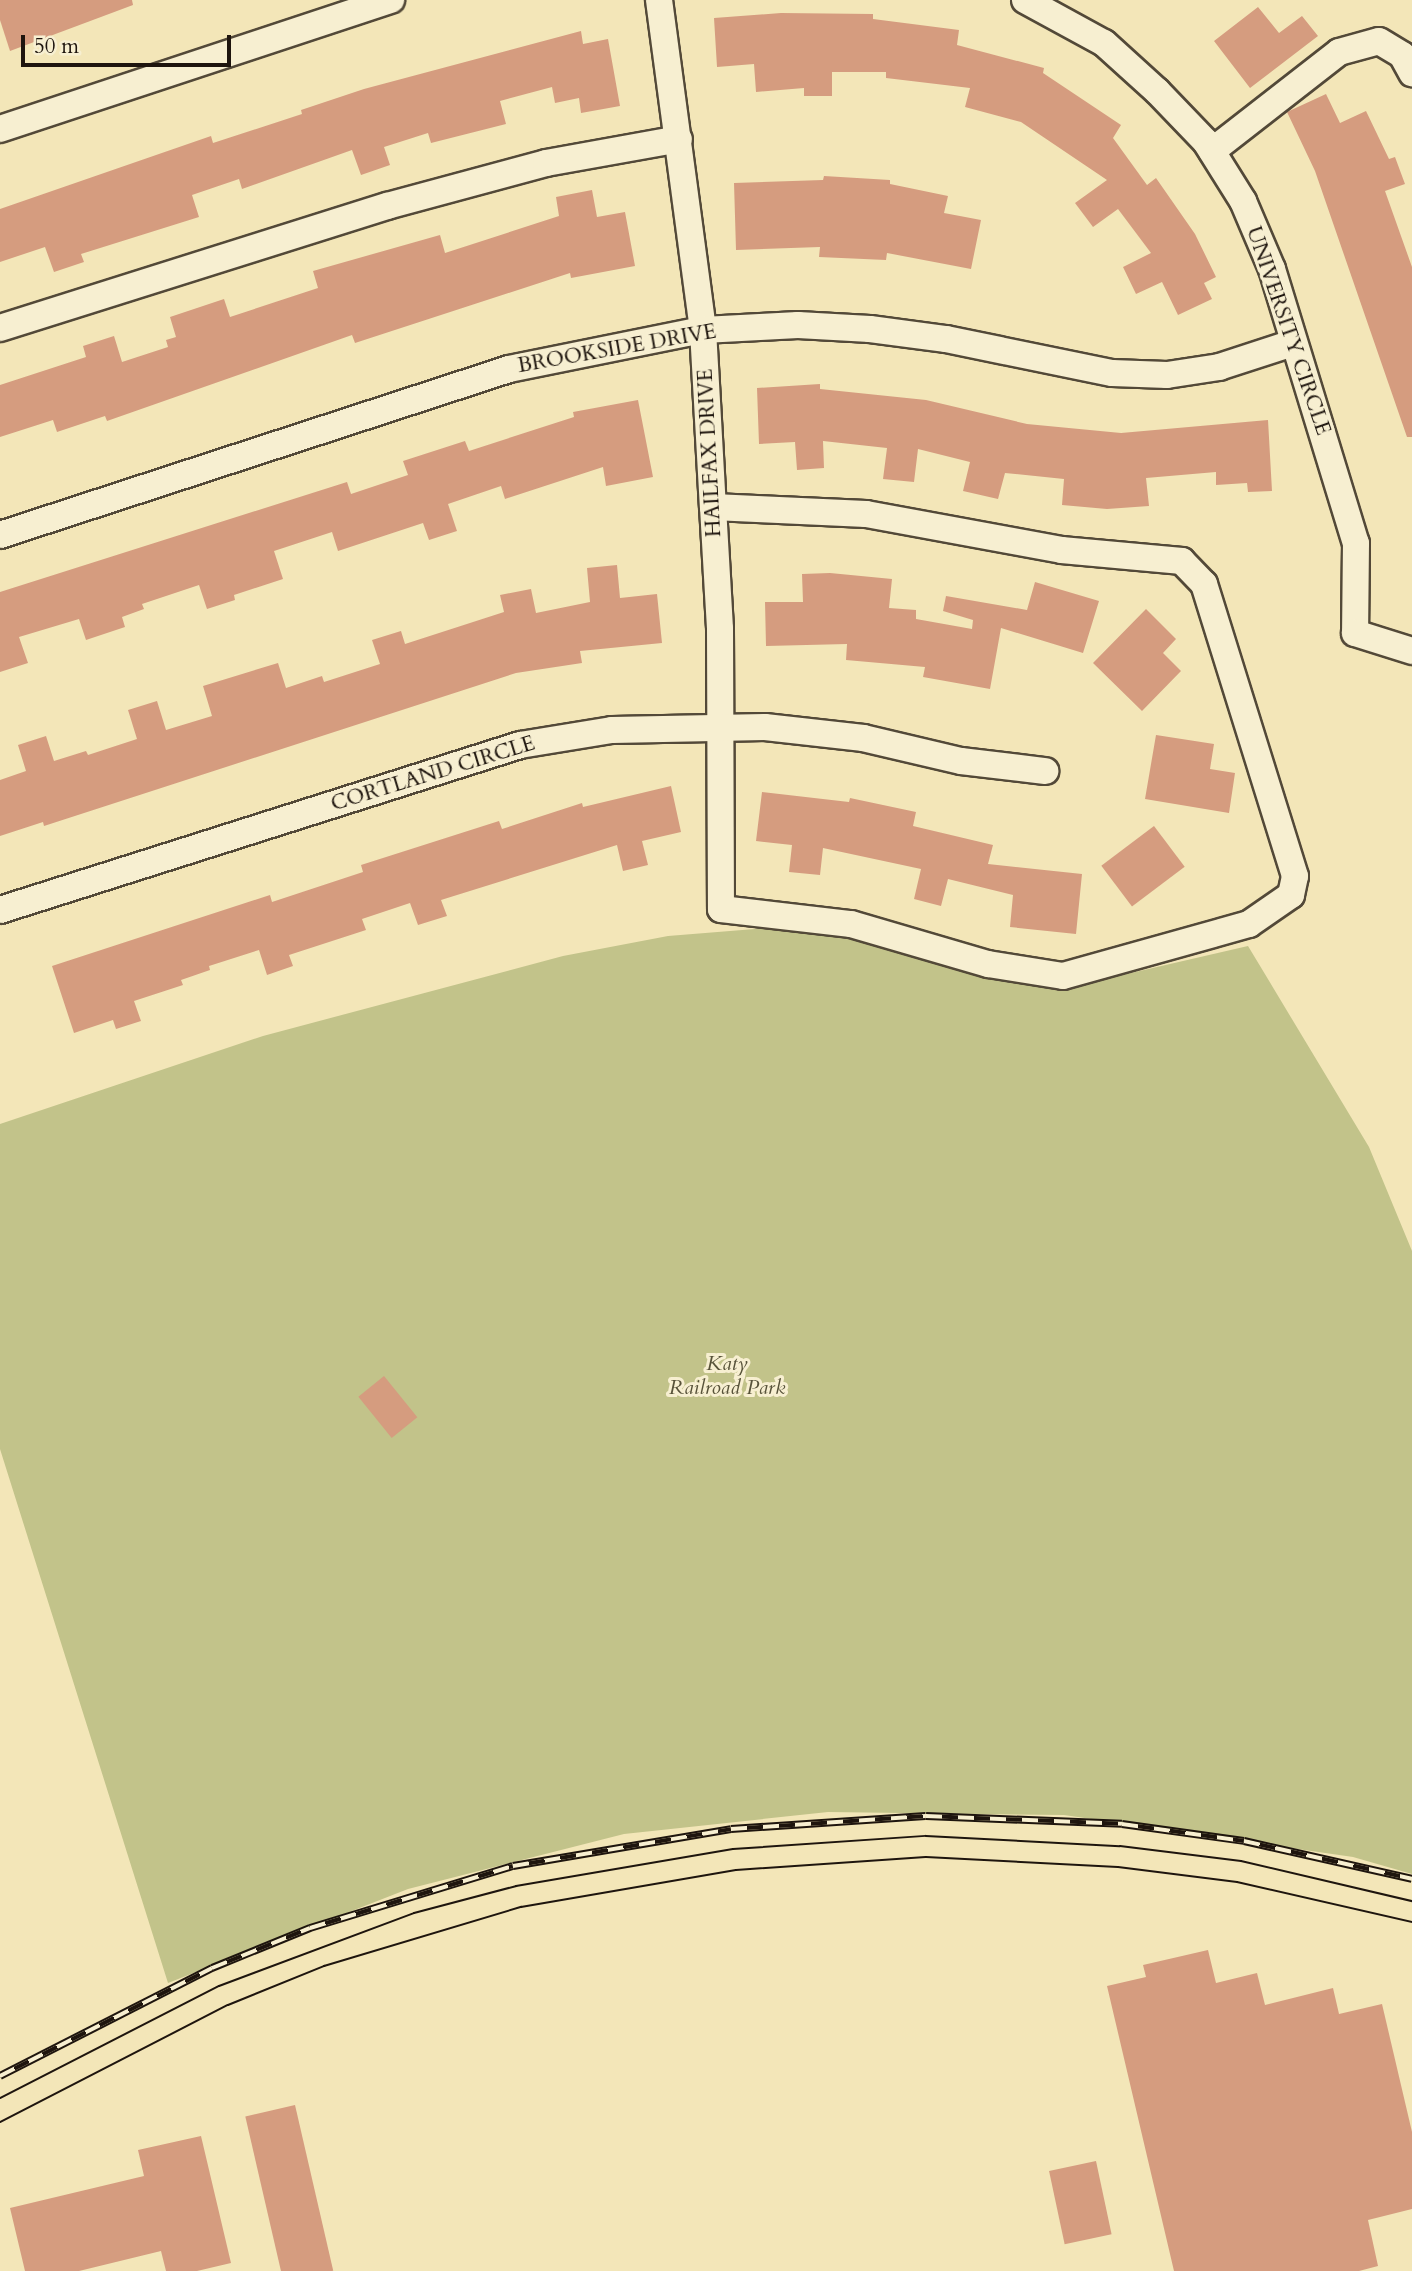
<!DOCTYPE html>
<html>
<head>
<meta charset="utf-8">
<style>
  body { margin:0 }
  #map { position:relative; width:1412px; height:2271px; overflow:hidden; background:#f3e6b8; font-family:Cardo,serif }
  div>[style] { position:absolute }
  .green>* { inset:0; background:#c2c38a }
  .building>* { inset:0; background:#d59c7f; transform-origin:0 0 }
  .roads { filter:drop-shadow(2px 0 #534938) drop-shadow(-2px 0 #534938) drop-shadow(0 2px #534938) drop-shadow(0 -2px #534938) }
  .minor>* { height:26px; margin:-13px; padding:0 13px; transform-origin:13px; border-radius:13px; background:#f7efd1 }
  .tram>* { height:2px; margin:-1px; padding:0 1px; transform-origin:1px; border-radius:1px; background:#1e150e }
  .rail>* { height:8px; margin-top:-4px; transform-origin:0; background:repeating-linear-gradient(90deg,#f7efd1 0 16px,#1e150e 0 32px); box-sizing:border-box; border-block:2px solid #1e150e }
  span { translate:-50% -50%; white-space:nowrap; text-align:center; line-height:1.15; -webkit-text-stroke:6px #f7efd1; paint-order:stroke }
  .street-label { font-size:21px; color:#1e150e }
  .park-label { font-size:21px; color:#575239; font-style:italic }
  .scale { position:absolute; left:21px; top:35px; width:210px; height:32px; box-sizing:border-box; border:4px solid #1e150e; border-top:0; padding-left:9px; font-size:21px; line-height:24px; white-space:nowrap; color:#1e150e; -webkit-text-stroke:5px #f7efd1; paint-order:stroke }
</style>
</head>
<body>
<div id="map">
  <div class="green">
    <i style="clip-path:polygon(767px 928px,854px 933px,976px 975px,1079px 985px,1248px 946px,1369px 1147px,1412px 1251px,1412px 1874px,1353px 1857px,1064px 1815px,828px 1812px,624px 1834px,408px 1889px,168px 1983px,0 1449px,0 1124px,263px 1036px,563px 956px,668px 936px)"></i>
  </div>
  <div class="building">
    <i style="clip-path:polygon(0 0,132px 0,133px 5px,10px 51px,0 20px)"></i>
    <i style="clip-path:polygon(1258px 7px,1279px 33px,1302px 16px,1318px 36px,1250px 88px,1214px 41px)"></i>
    <i style="clip-path:polygon(781px 13px,873px 14px,873px 19px,959px 30px,957px 45px,1044px 68px,1043px 73px,1121px 125px,1113px 138px,1147px 185px,1156px 178px,1195px 234px,1216px 277px,1204px 283px,1212px 299px,1178px 315px,1162px 282px,1136px 294px,1123px 267px,1151px 253px,1118px 209px,1093px 227px,1075px 203px,1107px 180px,1021px 122px,965px 107px,970px 88px,886px 78px,886px 72px,832px 72px,832px 96px,804px 96px,804px 88px,756px 92px,754px 64px,717px 67px,714px 18px)"></i>
    <i style="clip-path:polygon(581px 31px,583px 44px,608px 39px,620px 106px,581px 113px,579px 98px,555px 103px,552px 87px,500px 101px,506px 124px,431px 143px,428px 133px,384px 147px,390px 165px,361px 175px,352px 150px,242px 189px,239px 179px,192px 195px,199px 217px,81px 254px,84px 262px,54px 272px,45px 247px,0 262px,0 209px,211px 136px,213px 143px,302px 114px,301px 110px,364px 89px)"></i>
    <i style="clip-path:polygon(1326px 94px,1340px 123px,1366px 111px,1389px 159px,1395px 157px,1405px 184px,1385px 191px,1412px 267px,1412px 437px,1407px 437px,1315px 171px,1287px 112px)"></i>
    <i style="clip-path:polygon(824px 176px,890px 180px,890px 184px,948px 196px,944px 213px,981px 220px,971px 269px,887px 253px,886px 260px,819px 257px,820px 247px,736px 250px,734px 183px,823px 180px)"></i>
    <i style="clip-path:polygon(592px 190px,597px 217px,625px 212px,635px 266px,571px 278px,570px 273px,355px 343px,352px 335px,107px 421px,105px 416px,57px 432px,53px 420px,0 437px,0 385px,86px 357px,83px 346px,114px 336px,122px 362px,168px 347px,166px 340px,176px 337px,170px 317px,224px 299px,230px 317px,318px 288px,313px 271px,440px 235px,445px 253px,559px 216px,556px 197px)"></i>
    <i style="clip-path:polygon(820px 384px,820px 389px,926px 400px,1027px 424px,1121px 433px,1268px 420px,1272px 491px,1248px 492px,1247px 483px,1216px 485px,1216px 472px,1146px 478px,1149px 506px,1107px 509px,1062px 505px,1064px 479px,1005px 473px,998px 499px,963px 491px,970px 462px,918px 449px,914px 482px,883px 479px,887px 448px,823px 441px,824px 468px,797px 470px,795px 442px,759px 444px,757px 388px)"></i>
    <i style="clip-path:polygon(638px 400px,653px 477px,606px 486px,603px 467px,505px 499px,501px 486px,448px 504px,457px 531px,429px 540px,423px 523px,338px 551px,332px 532px,274px 551px,283px 579px,234px 595px,235px 600px,207px 609px,199px 585px,142px 604px,144px 609px,122px 617px,125px 627px,86px 640px,79px 619px,19px 637px,28px 663px,0 672px,0 592px,347px 482px,351px 494px,408px 475px,403px 461px,465px 441px,469px 451px,574px 417px,573px 412px)"></i>
    <i style="clip-path:polygon(617px 565px,620px 598px,657px 594px,662px 643px,580px 651px,582px 663px,516px 673px,44px 826px,43px 822px,0 836px,0 780px,26px 771px,18px 745px,46px 736px,54px 761px,86px 751px,88px 755px,137px 739px,128px 710px,157px 701px,166px 730px,212px 716px,203px 686px,278px 663px,286px 688px,322px 676px,324px 682px,380px 664px,372px 640px,401px 631px,405px 644px,504px 612px,500px 595px,531px 589px,536px 613px,590px 602px,587px 568px)"></i>
    <i style="clip-path:polygon(830px 573px,892px 579px,889px 608px,916px 610px,916px 619px,972px 629px,973px 620px,943px 611px,946px 596px,1027px 610px,1035px 582px,1099px 601px,1083px 653px,1001px 628px,990px 689px,923px 677px,925px 667px,846px 660px,847px 644px,766px 646px,765px 602px,803px 602px,802px 574px)"></i>
    <i style="clip-path:polygon(1146px 609px,1176px 639px,1163px 653px,1181px 671px,1142px 711px,1093px 663px)"></i>
    <i style="clip-path:polygon(1156px 735px,1214px 744px,1210px 769px,1235px 773px,1229px 813px,1145px 799px)"></i>
    <i style="clip-path:polygon(671px 786px,681px 832px,642px 841px,648px 865px,623px 871px,617px 845px,441px 900px,447px 916px,418px 925px,410px 903px,362px 919px,366px 930px,289px 955px,293px 966px,267px 975px,259px 950px,209px 966px,210px 970px,181px 980px,183px 985px,134px 1001px,141px 1021px,116px 1029px,113px 1020px,74px 1033px,52px 966px,270px 895px,272px 902px,363px 872px,361px 865px,499px 821px,502px 829px,582px 803px,583px 807px)"></i>
    <i style="clip-path:polygon(762px 792px,849px 802px,850px 798px,916px 812px,913px 826px,993px 845px,988px 864px,1082px 874px,1076px 934px,1010px 927px,1013px 895px,948px 879px,941px 906px,914px 899px,921px 869px,823px 848px,820px 875px,789px 872px,792px 845px,756px 841px)"></i>
    <i style="left:1154px;top:826px;width:51px;height:66px;rotate:53deg"></i>
    <i style="left:384px;top:1376px;width:53px;height:33px;rotate:51deg"></i>
    <i style="clip-path:polygon(1208px 1950px,1216px 1983px,1257px 1973px,1265px 2005px,1333px 1988px,1339px 2014px,1382px 2004px,1412px 2132px,1412px 2209px,1368px 2220px,1378px 2266px,1359px 2271px,1174px 2271px,1107px 1986px,1146px 1977px,1143px 1965px)"></i>
    <i style="left:295px;top:2105px;width:170px;height:51px;rotate:77deg"></i>
    <i style="clip-path:polygon(201px 2136px,231px 2263px,197px 2271px,166px 2271px,161px 2251px,79px 2271px,25px 2271px,10px 2208px,144px 2176px,138px 2150px)"></i>
    <i style="left:1096px;top:2161px;width:75px;height:48px;rotate:78deg"></i>
  </div>
  <div class="roads">
    <div class="minor">
      <i style="left:659px;top:0;width:333px;rotate:82.4deg"></i>
      <i style="left:703px;top:330px;width:177px;rotate:86.8deg"></i>
      <i style="left:713px;top:507px;width:122px;rotate:86.7deg"></i>
      <i style="left:720px;top:629px;width:280px;rotate:89.8deg"></i>
      <i style="left:721px;top:909px;width:131px;rotate:6.6deg"></i>
      <i style="left:851px;top:924px;width:143px;rotate:16.3deg"></i>
      <i style="left:988px;top:964px;width:76px;rotate:9.1deg"></i>
      <i style="left:1063px;top:976px;width:193px;rotate:-15.6deg"></i>
      <i style="left:1249px;top:924px;width:51px;rotate:-34.6deg"></i>
      <i style="left:1291px;top:895px;width:19px;rotate:-78deg"></i>
      <i style="left:1295px;top:876px;width:306px;rotate:-107.3deg"></i>
      <i style="left:1204px;top:584px;width:32px;rotate:-134deg"></i>
      <i style="left:1182px;top:561px;width:121px;rotate:-174.8deg"></i>
      <i style="left:1062px;top:550px;width:199px;rotate:-169.6deg"></i>
      <i style="left:866px;top:514px;width:153px;rotate:-177.4deg"></i>
      <i style="left:1025px;top:0;width:90px;rotate:28.6deg"></i>
      <i style="left:1104px;top:43px;width:72px;rotate:42.2deg"></i>
      <i style="left:1157px;top:91px;width:71px;rotate:46.1deg"></i>
      <i style="left:1206px;top:142px;width:70px;rotate:57.9deg"></i>
      <i style="left:1243px;top:201px;width:74px;rotate:66.9deg"></i>
      <i style="left:1272px;top:269px;width:287px;rotate:73deg"></i>
      <i style="left:1356px;top:543px;width:90px;rotate:90.6deg"></i>
      <i style="left:1355px;top:633px;width:60px;rotate:17.5deg"></i>
      <i style="left:0;top:129px;width:412px;rotate:-18.3deg"></i>
      <i style="left:1212px;top:151px;width:161px;rotate:-37.9deg"></i>
      <i style="left:1339px;top:52px;width:41px;rotate:-15.4deg"></i>
      <i style="left:1379px;top:41px;width:27px;rotate:31deg"></i>
      <i style="left:1402px;top:55px;width:21px;rotate:61deg"></i>
      <i style="left:0;top:328px;width:406px;rotate:-17.5deg"></i>
      <i style="left:387px;top:206px;width:165px;rotate:-15.1deg"></i>
      <i style="left:546px;top:163px;width:135px;rotate:-10.2deg"></i>
      <i style="left:0;top:535px;width:535px;rotate:-18.06deg"></i>
      <i style="left:509px;top:369px;width:198px;rotate:-11.4deg"></i>
      <i style="left:703px;top:330px;width:95px;rotate:-3deg"></i>
      <i style="left:798px;top:325px;width:72px;rotate:3.2deg"></i>
      <i style="left:870px;top:329px;width:77px;rotate:7.5deg"></i>
      <i style="left:946px;top:339px;width:169px;rotate:11.6deg"></i>
      <i style="left:1112px;top:373px;width:55px;rotate:2.1deg"></i>
      <i style="left:1167px;top:375px;width:53px;rotate:-8.7deg"></i>
      <i style="left:1219px;top:367px;width:78px;rotate:-18deg"></i>
      <i style="left:0;top:910px;width:546px;rotate:-17.6deg"></i>
      <i style="left:520px;top:745px;width:93px;rotate:-9.3deg"></i>
      <i style="left:612px;top:730px;width:153px;rotate:-1.1deg"></i>
      <i style="left:765px;top:727px;width:99px;rotate:6.4deg"></i>
      <i style="left:863px;top:738px;width:101px;rotate:13.2deg"></i>
      <i style="left:961px;top:761px;width:85px;rotate:6.8deg"></i>
    </div>
  </div>
  <div class="tram">
    <i style="left:0;top:2098px;width:246px;rotate:-27.1deg"></i>
    <i style="left:219px;top:1986px;width:208px;rotate:-20.5deg"></i>
    <i style="left:414px;top:1913px;width:106px;rotate:-14.8deg"></i>
    <i style="left:516px;top:1886px;width:220px;rotate:-9.7deg"></i>
    <i style="left:733px;top:1849px;width:193px;rotate:-3.9deg"></i>
    <i style="left:926px;top:1836px;width:194px;rotate:3deg"></i>
    <i style="left:1120px;top:1846px;width:122px;rotate:7.1deg"></i>
    <i style="left:1241px;top:1861px;width:176px;rotate:13.2deg"></i>
    <i style="left:0;top:2122px;width:256px;rotate:-27.2deg"></i>
    <i style="left:228px;top:2005px;width:104px;rotate:-22.1deg"></i>
    <i style="left:324px;top:1966px;width:206px;rotate:-16.7deg"></i>
    <i style="left:521px;top:1907px;width:218px;rotate:-9.8deg"></i>
    <i style="left:736px;top:1870px;width:190px;rotate:-3.9deg"></i>
    <i style="left:926px;top:1857px;width:192px;rotate:3deg"></i>
    <i style="left:1118px;top:1867px;width:120px;rotate:7.2deg"></i>
    <i style="left:1237px;top:1882px;width:180px;rotate:12.9deg"></i>
  </div>
  <div class="rail">
    <i style="left:0;top:2076px;width:238px;rotate:-27deg"></i>
    <i style="left:212px;top:1968px;width:106px;rotate:-22.2deg"></i>
    <i style="left:310px;top:1928px;width:212px;rotate:-17deg"></i>
    <i style="left:513px;top:1866px;width:221px;rotate:-9.6deg"></i>
    <i style="left:731px;top:1829px;width:195px;rotate:-3.8deg"></i>
    <i style="left:926px;top:1816px;width:196px;rotate:2.3deg"></i>
    <i style="left:1122px;top:1824px;width:123px;rotate:7.9deg"></i>
    <i style="left:1244px;top:1841px;width:172px;rotate:12.7deg"></i>
  </div>
  <div class="street-label">
    <span style="left:1288px;top:331px;rotate:71deg">UNIVERSITY CIRCLE</span>
    <span style="left:617px;top:349px;rotate:-10deg">BROOKSIDE DRIVE</span>
    <span style="left:710px;top:453px;rotate:-93deg">HAILFAX DRIVE</span>
    <span style="left:433px;top:774px;rotate:-17deg">CORTLAND CIRCLE</span>
  </div>
  <div class="park-label">
    <span style="left:727px;top:1376px">Katy<br>Railroad Park</span>
  </div>
  <div class="scale">50 m</div>
</div>
</body>
</html>
